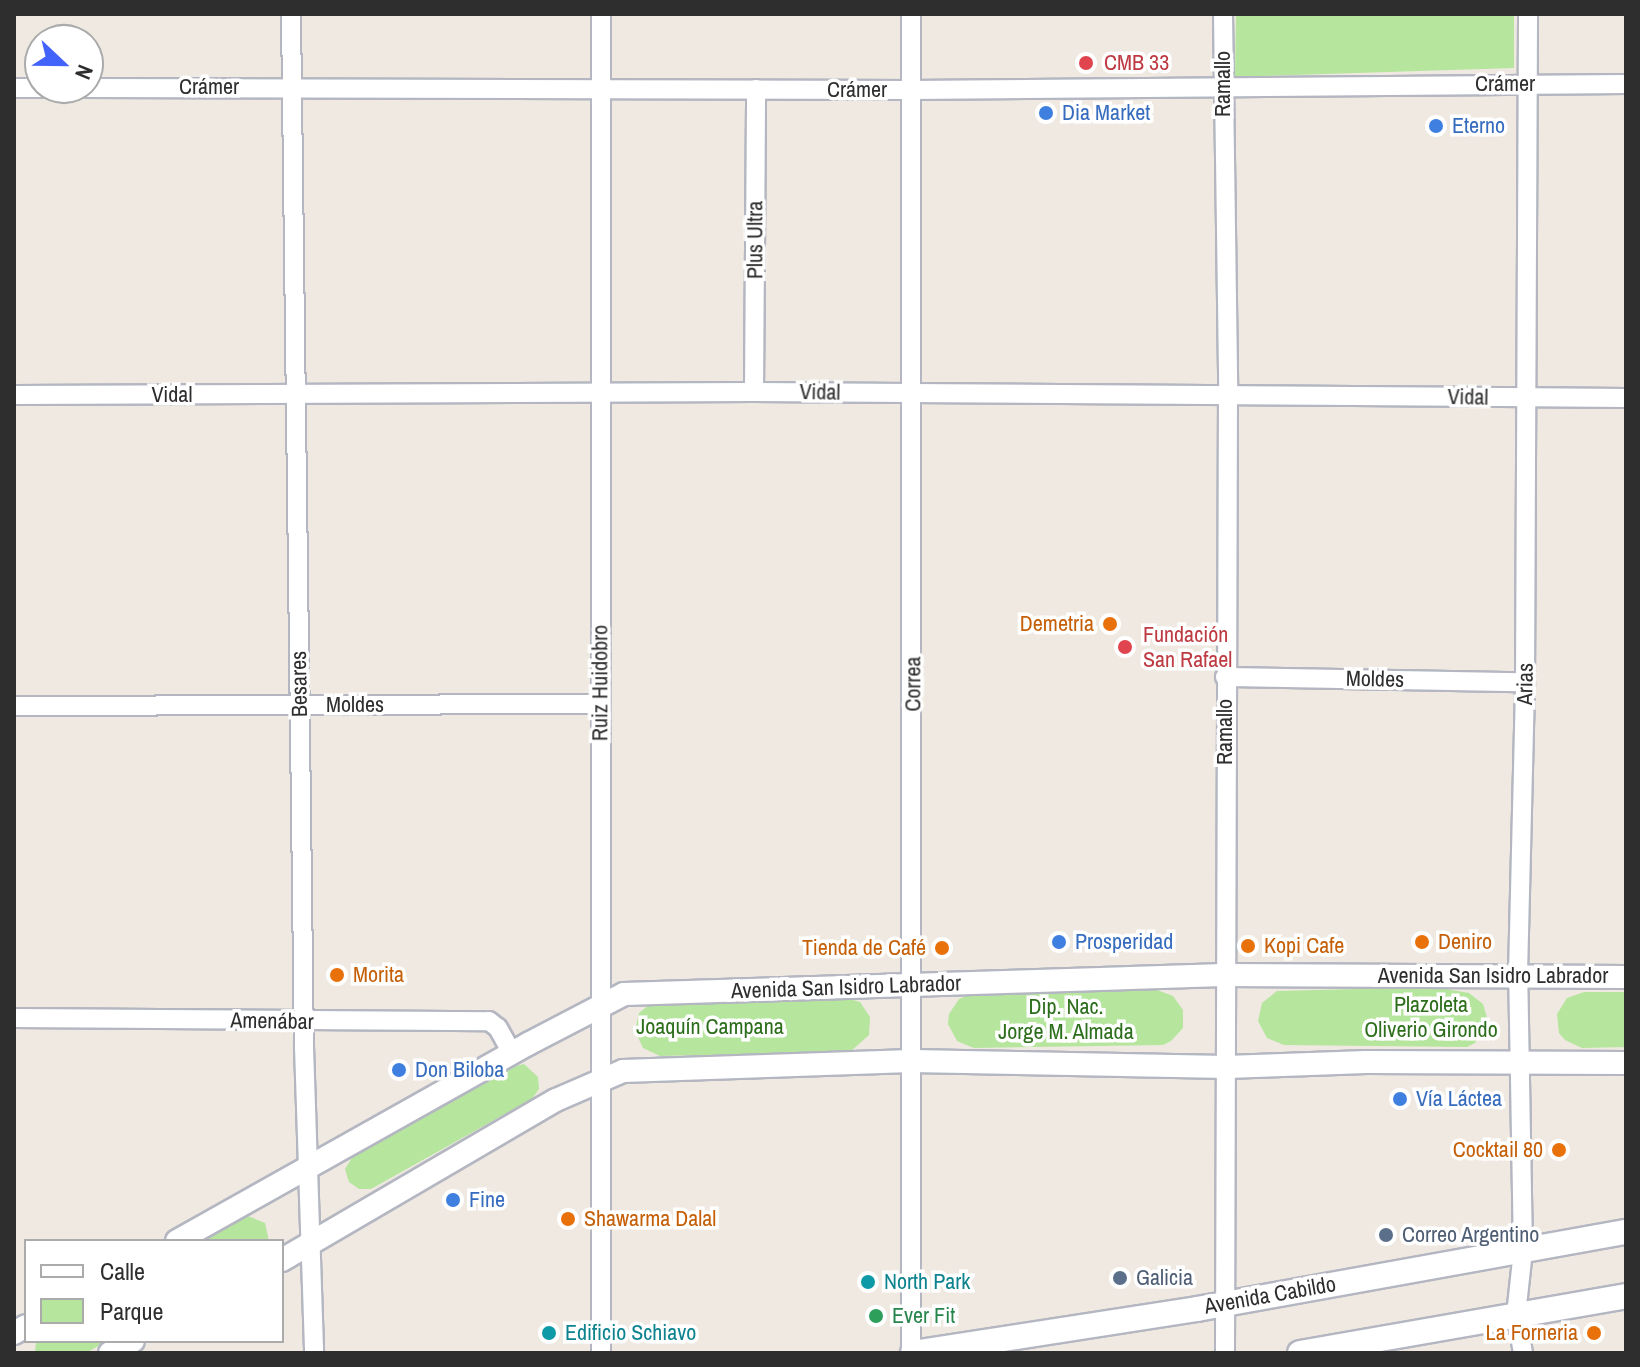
<!DOCTYPE html>
<html>
<head>
<meta charset="utf-8">
<style>
  body { margin:0 }
  #map { position:relative; width:1640px; height:1367px; overflow:hidden; background:#efe9e1; font-family:"Archivo Narrow",sans-serif }
  div>[style] { position:absolute }
  .green>* { inset:0; background:#b6e59e }
  .roads { filter:drop-shadow(2px 0 #b4b7c1) drop-shadow(-2px 0 #b4b7c1) drop-shadow(0 2px #b4b7c1) drop-shadow(0 -2px #b4b7c1) }
  .minor>* { height:18px; margin:-9px; padding:0 9px; transform-origin:9px; border-radius:9px; background:#fff }
  .tertiary>* { height:22px; margin:-11px; padding:0 11px; transform-origin:11px; border-radius:11px; background:#fff }
  .secondary>* { height:24px; margin:-12px; padding:0 12px; transform-origin:12px; border-radius:12px; background:#fff }
  .dots>* { width:22px; height:22px; translate:-50% -50%; box-sizing:border-box; border:4px solid #fff; border-radius:50% }
  span { translate:-50% -50%; white-space:nowrap; text-align:center; line-height:1.15; -webkit-text-stroke:7px #fff; paint-order:stroke }
  .health-label { font-size:22px; color:#be3a42 }
  .left { translate:0 -50%; text-align:left }
  .street-label { font-size:22px; color:#2e2e2e }
  .shop-label { font-size:22px; color:#366cbe }
  .food-label { font-size:22px; color:#c56008 }
  .right { translate:-100% -50%; text-align:right }
  .park-label { font-size:22px; color:#2c6e1b }
  .service-label { font-size:22px; color:#4e5e75 }
  .culture-label { font-size:22px; color:#0d838f }
  .leisure-label { font-size:22px; color:#27864d }
  .frame { position:absolute; inset:0; border:16px solid #2e2e2e; pointer-events:none }
  .legend { position:absolute; left:24px; top:1239px; width:260px; height:104px; box-sizing:border-box; background:#fff; border:2px solid #ababab; margin:0; padding:10px 14px; list-style:none; font-size:24px; color:#2e2e2e }
  .legend li { display:flex; align-items:center; gap:16px; height:40px }
  .legend b { width:40px; border:2px solid #ababab }
  .north { position:absolute; left:24px; top:24px; width:80px; height:80px; box-sizing:border-box; background:#fff; border:2px solid #ababab; border-radius:50%; rotate:112deg; font-size:22px; font-weight:700; line-height:32px; text-align:center; color:#2e2e2e }
  .north::after { content:''; display:block; margin:auto; width:28px; height:36px; background:#4264fb; clip-path:polygon(50% 0,100% 100%,50% 72%,0 100%) }
</style>
</head>
<body>
<div id="map">
  <div class="green">
    <i style="clip-path:polygon(1236px 14px,1514px 14px,1514px 68px,1235px 77px)"></i>
    <i style="clip-path:polygon(1435px 987px,1469px 993px,1483px 1004px,1488px 1021px,1475px 1043px,1467px 1047px,1284px 1045px,1267px 1038px,1258px 1021px,1262px 1003px,1277px 991px)"></i>
    <i style="clip-path:polygon(1157px 990px,1173px 996px,1183px 1010px,1183px 1028px,1171px 1041px,1163px 1045px,974px 1048px,957px 1041px,948px 1024px,949px 1014px,959px 999px,976px 992px)"></i>
    <i style="clip-path:polygon(1626px 992px,1626px 1047px,1582px 1048px,1565px 1040px,1559px 1033px,1557px 1014px,1567px 998px,1584px 992px)"></i>
    <i style="clip-path:polygon(843px 997px,860px 1002px,870px 1017px,869px 1035px,850px 1052px,660px 1056px,643px 1048px,635px 1031px,639px 1013px,654px 1001px)"></i>
    <i style="clip-path:polygon(524px 1064px,538px 1077px,539px 1089px,532px 1099px,371px 1189px,359px 1189px,349px 1182px,345px 1169px,355px 1153px,511px 1067px)"></i>
    <i style="clip-path:polygon(248px 1216px,265px 1223px,269px 1241px,202px 1241px)"></i>
    <i style="clip-path:polygon(36px 1341px,107px 1341px,86px 1353px,35px 1353px)"></i>
  </div>
  <div class="roads">
    <div class="minor">
      <i style="left:291px;top:14px;width:1033px;rotate:89.28deg"></i>
      <i style="left:304px;top:1047px;width:306px;rotate:88.1deg"></i>
      <i style="left:911px;top:14px;width:1339px;rotate:90deg"></i>
      <i style="left:1223px;top:14px;width:380px;rotate:89.2deg"></i>
      <i style="left:1228px;top:394px;width:959px;rotate:90.18deg"></i>
      <i style="left:14px;top:88px;width:26px"></i>
      <i style="left:88px;top:88px;width:822px;rotate:0.14deg"></i>
      <i style="left:910px;top:90px;width:716px;rotate:-0.48deg"></i>
      <i style="left:754px;top:392px;width:303px;rotate:-89.6deg"></i>
      <i style="left:14px;top:395px;width:740px;rotate:-0.23deg"></i>
      <i style="left:754px;top:392px;width:872px;rotate:0.39deg"></i>
      <i style="left:1225px;top:677px;width:300px;rotate:1deg"></i>
      <i style="left:14px;top:706px;width:586px;rotate:-0.2deg"></i>
      <i style="left:14px;top:1018px;width:475px;rotate:0.4deg"></i>
      <i style="left:489px;top:1021px;width:11px;rotate:38deg"></i>
      <i style="left:498px;top:1028px;width:29px;rotate:61deg"></i>
      <i style="left:601px;top:1353px;width:1339px;rotate:-90deg"></i>
      <i style="left:1523px;top:1353px;width:39px;rotate:-100deg"></i>
      <i style="left:1516px;top:1315px;width:64px;rotate:-83.8deg"></i>
      <i style="left:1523px;top:1251px;width:277px;rotate:-91deg"></i>
      <i style="left:1518px;top:974px;width:292px;rotate:-88.6deg"></i>
      <i style="left:1525px;top:682px;width:668px;rotate:-89.74deg"></i>
    </div>
    <div class="tertiary">
      <i style="left:177px;top:1241px;width:403px;rotate:-29.3deg"></i>
      <i style="left:528px;top:1044px;width:108px;rotate:-27.5deg"></i>
      <i style="left:624px;top:994px;width:600px;rotate:-1.81deg"></i>
      <i style="left:1224px;top:975px;width:402px;rotate:0.3deg"></i>
      <i style="left:282px;top:1260px;width:317px;rotate:-30.3deg"></i>
      <i style="left:556px;top:1100px;width:73px;rotate:-23.4deg"></i>
      <i style="left:623px;top:1071px;width:288px;rotate:-2deg"></i>
      <i style="left:911px;top:1061px;width:316px;rotate:1.1deg"></i>
      <i style="left:1227px;top:1067px;width:139px;rotate:-2.1deg"></i>
      <i style="left:1366px;top:1062px;width:260px;rotate:0.2deg"></i>
      <i style="left:14px;top:1333px;width:14px;rotate:-30deg"></i>
      <i style="left:110px;top:1353px;width:26px;rotate:-28deg"></i>
    </div>
    <div class="secondary">
      <i style="left:913px;top:1353px;width:287px;rotate:-8.8deg"></i>
      <i style="left:1197px;top:1309px;width:436px;rotate:-10.2deg"></i>
      <i style="left:1300px;top:1353px;width:331px;rotate:-9.9deg"></i>
    </div>
  </div>
  <div class="dots">
    <i style="left:1086px;top:63px;background:#e0444e"></i>
    <i style="left:1046px;top:113px;background:#3f7fe0"></i>
    <i style="left:1436px;top:126px;background:#3f7fe0"></i>
    <i style="left:1110px;top:624px;background:#e8710a"></i>
    <i style="left:1125px;top:647px;background:#e0444e"></i>
    <i style="left:1059px;top:942px;background:#3f7fe0"></i>
    <i style="left:1422px;top:942px;background:#e8710a"></i>
    <i style="left:1248px;top:946px;background:#e8710a"></i>
    <i style="left:942px;top:948px;background:#e8710a"></i>
    <i style="left:337px;top:975px;background:#e8710a"></i>
    <i style="left:399px;top:1070px;background:#3f7fe0"></i>
    <i style="left:1400px;top:1099px;background:#3f7fe0"></i>
    <i style="left:1559px;top:1150px;background:#e8710a"></i>
    <i style="left:453px;top:1200px;background:#3f7fe0"></i>
    <i style="left:568px;top:1219px;background:#e8710a"></i>
    <i style="left:1386px;top:1235px;background:#5c6f8a"></i>
    <i style="left:1120px;top:1278px;background:#5c6f8a"></i>
    <i style="left:868px;top:1282px;background:#0f9aa8"></i>
    <i style="left:876px;top:1316px;background:#2e9e5b"></i>
    <i style="left:549px;top:1333px;background:#0f9aa8"></i>
    <i style="left:1594px;top:1333px;background:#e8710a"></i>
  </div>
  <div class="health-label">
    <span class="left" style="left:1104px;top:63px">CMB 33</span>
    <span class="left" style="left:1143px;top:647px">Fundación<br>San Rafael</span>
  </div>
  <div class="street-label">
    <span style="left:1223px;top:84px;rotate:-90deg">Ramallo</span>
    <span style="left:1505px;top:84px">Crámer</span>
    <span style="left:209px;top:87px">Crámer</span>
    <span style="left:857px;top:90px">Crámer</span>
    <span style="left:755px;top:240px;rotate:-90deg">Plus Ultra</span>
    <span style="left:820px;top:392px;rotate:1deg">Vidal</span>
    <span style="left:172px;top:395px">Vidal</span>
    <span style="left:1468px;top:397px;rotate:1deg">Vidal</span>
    <span style="left:1375px;top:679px;rotate:1deg">Moldes</span>
    <span style="left:600px;top:683px;rotate:-90deg">Ruiz Huidobro</span>
    <span style="left:299px;top:684px;rotate:-91deg">Besares</span>
    <span style="left:913px;top:684px;rotate:-90deg">Correa</span>
    <span style="left:1525px;top:684px;rotate:-89deg">Arias</span>
    <span style="left:355px;top:705px">Moldes</span>
    <span style="left:1225px;top:732px;rotate:-90deg">Ramallo</span>
    <span style="left:1493px;top:976px">Avenida San Isidro Labrador</span>
    <span style="left:846px;top:987px;rotate:-2deg">Avenida San Isidro Labrador</span>
    <span style="left:272px;top:1021px;rotate:1deg">Amenábar</span>
    <span style="left:1270px;top:1295px;rotate:-10deg">Avenida Cabildo</span>
  </div>
  <div class="shop-label">
    <span class="left" style="left:1062px;top:113px">Dia Market</span>
    <span class="left" style="left:1452px;top:126px">Eterno</span>
    <span class="left" style="left:1075px;top:942px">Prosperidad</span>
    <span class="left" style="left:415px;top:1070px">Don Biloba</span>
    <span class="left" style="left:1416px;top:1099px">Vía Láctea</span>
    <span class="left" style="left:469px;top:1200px">Fine</span>
  </div>
  <div class="food-label">
    <span class="right" style="left:1094px;top:624px">Demetria</span>
    <span class="left" style="left:1438px;top:942px">Deniro</span>
    <span class="left" style="left:1264px;top:946px">Kopi Cafe</span>
    <span class="right" style="left:926px;top:948px">Tienda de Café</span>
    <span class="left" style="left:353px;top:975px">Morita</span>
    <span class="right" style="left:1543px;top:1150px">Cocktail 80</span>
    <span class="left" style="left:584px;top:1219px">Shawarma Dalal</span>
    <span class="right" style="left:1578px;top:1333px">La Forneria</span>
  </div>
  <div class="park-label">
    <span style="left:1431px;top:1017px">Plazoleta<br>Oliverio Girondo</span>
    <span style="left:1066px;top:1019px">Dip. Nac.<br>Jorge M. Almada</span>
    <span style="left:710px;top:1027px">Joaquín Campana</span>
  </div>
  <div class="service-label">
    <span class="left" style="left:1402px;top:1235px">Correo Argentino</span>
    <span class="left" style="left:1136px;top:1278px">Galicia</span>
  </div>
  <div class="culture-label">
    <span class="left" style="left:884px;top:1282px">North Park</span>
    <span class="left" style="left:565px;top:1333px">Edificio Schiavo</span>
  </div>
  <div class="leisure-label">
    <span class="left" style="left:892px;top:1316px">Ever Fit</span>
  </div>
  <div class="frame"></div>
  <ul class="legend">
  <li><b style="height:10px;background:#fff"></b>Calle</li>
  <li><b style="height:22px;background:#b6e59e"></b>Parque</li>
  </ul>
  <div class="north">N</div>
</div>
</body>
</html>
